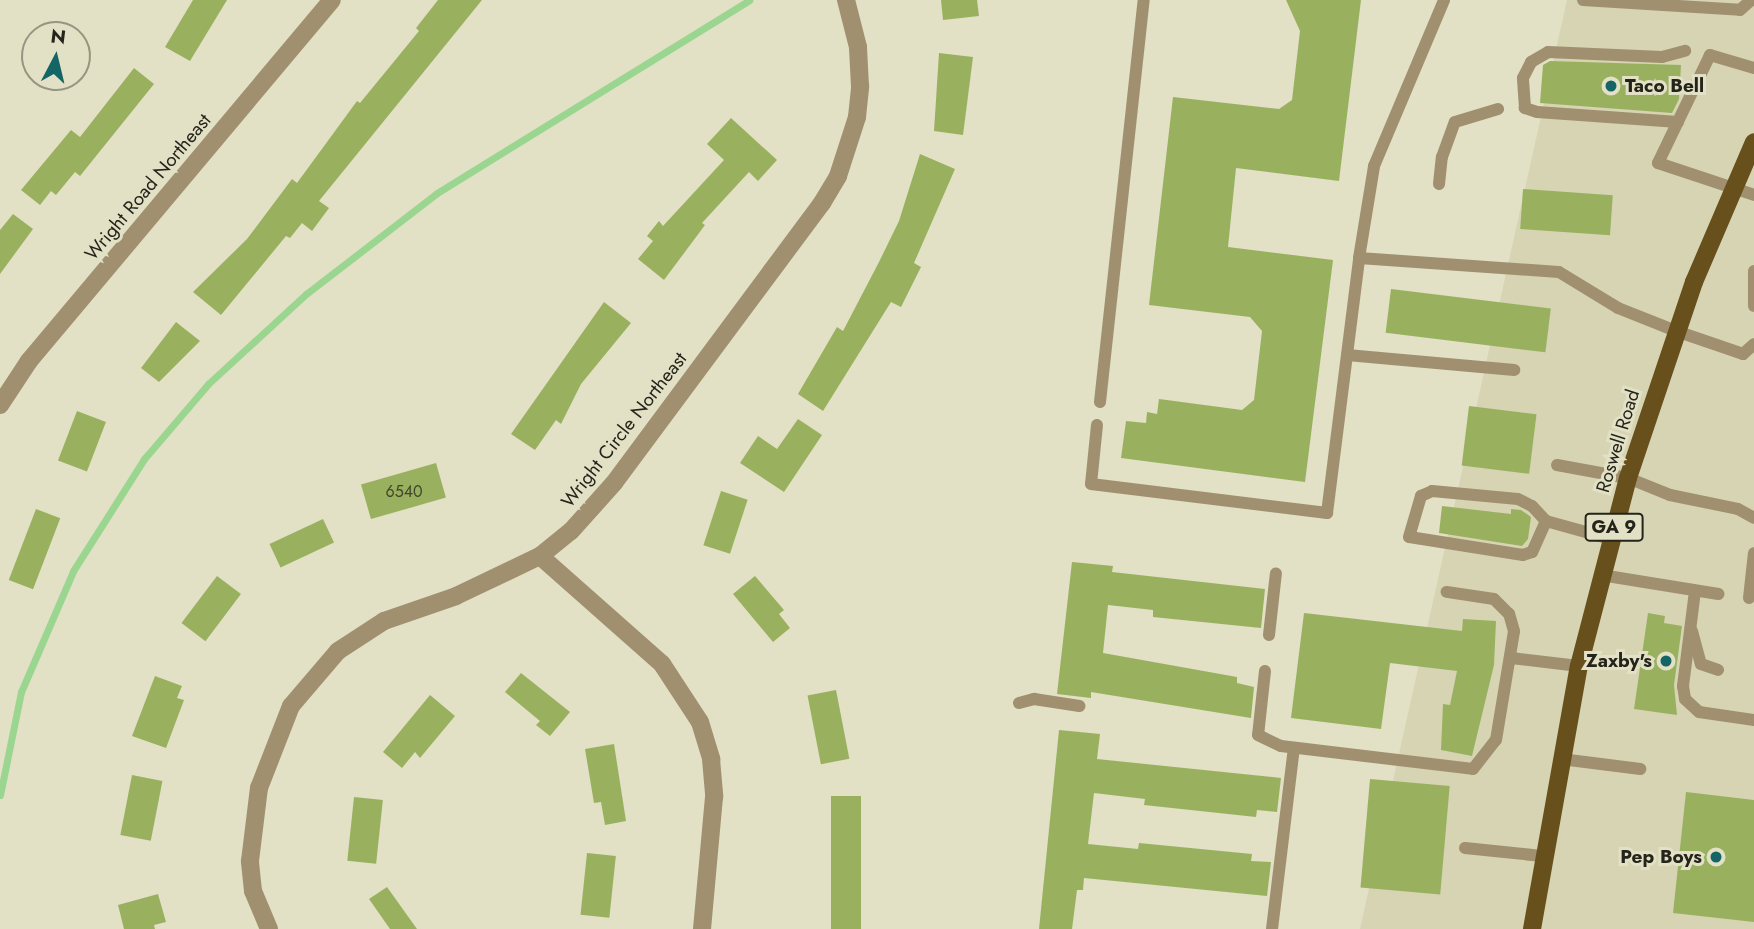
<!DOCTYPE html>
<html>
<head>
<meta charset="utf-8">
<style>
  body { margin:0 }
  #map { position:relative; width:1754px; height:929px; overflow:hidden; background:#e2e0c5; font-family:Jost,sans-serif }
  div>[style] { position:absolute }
  .built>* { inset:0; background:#d6d4b3 }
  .stream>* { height:7px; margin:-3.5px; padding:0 3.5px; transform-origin:3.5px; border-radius:3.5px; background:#9bd691 }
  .building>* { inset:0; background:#99b15f; transform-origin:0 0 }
  .service>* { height:12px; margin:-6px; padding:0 6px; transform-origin:6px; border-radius:6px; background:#a0906f }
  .minor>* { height:18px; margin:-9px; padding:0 9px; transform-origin:9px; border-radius:9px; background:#a0906f }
  .primary>* { height:18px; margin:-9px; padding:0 9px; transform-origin:9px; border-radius:9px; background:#67501b }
  .dots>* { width:19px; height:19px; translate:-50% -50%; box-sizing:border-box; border:4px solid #e2e0c5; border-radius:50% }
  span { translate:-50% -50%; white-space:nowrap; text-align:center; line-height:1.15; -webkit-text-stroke:6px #e2e0c5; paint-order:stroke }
  .number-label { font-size:16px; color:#41472b }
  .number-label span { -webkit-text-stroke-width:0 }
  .shield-label span { padding:2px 5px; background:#e2e0c5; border:2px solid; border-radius:5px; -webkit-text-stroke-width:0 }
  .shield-label { font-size:18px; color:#24241a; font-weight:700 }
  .poi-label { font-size:19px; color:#24241a; font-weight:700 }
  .left { translate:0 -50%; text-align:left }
  .right { translate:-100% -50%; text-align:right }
  .street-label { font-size:19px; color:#24241a }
  .north { position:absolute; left:21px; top:21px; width:70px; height:70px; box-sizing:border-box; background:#e2e0c5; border:2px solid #969581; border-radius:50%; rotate:7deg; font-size:19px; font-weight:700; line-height:28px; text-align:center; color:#24241a }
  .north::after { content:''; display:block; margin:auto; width:24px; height:32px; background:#166566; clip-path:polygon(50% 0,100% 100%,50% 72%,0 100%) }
</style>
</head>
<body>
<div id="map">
  <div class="built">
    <i style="clip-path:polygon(1567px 0,1754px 0,1754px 929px,1360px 929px)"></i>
  </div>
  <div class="stream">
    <i style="left:0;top:795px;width:105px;rotate:-78.5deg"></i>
    <i style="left:21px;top:692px;width:132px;rotate:-66.7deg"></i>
    <i style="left:73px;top:571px;width:133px;rotate:-57.6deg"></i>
    <i style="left:144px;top:459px;width:99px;rotate:-49.5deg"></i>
    <i style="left:208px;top:384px;width:133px;rotate:-42.6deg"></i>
    <i style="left:306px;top:294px;width:165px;rotate:-37.6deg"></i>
    <i style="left:437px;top:193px;width:367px;rotate:-31.7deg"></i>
  </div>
  <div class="building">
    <i style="clip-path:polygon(193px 0,227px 0,190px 61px,165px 47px)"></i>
    <i style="clip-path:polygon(438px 0,482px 0,319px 201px,329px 208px,312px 231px,302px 223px,290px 238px,286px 236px,221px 315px,193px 292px,247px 239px,292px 179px,297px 183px,357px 101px,360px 103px,419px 31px,416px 28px)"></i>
    <i style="clip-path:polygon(941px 0,977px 0,979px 16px,943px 20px)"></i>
    <i style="clip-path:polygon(1286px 0,1361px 0,1339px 181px,1236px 168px,1228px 247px,1333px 260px,1305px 482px,1121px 458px,1126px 421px,1146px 423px,1147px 412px,1157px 414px,1159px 399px,1242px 410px,1254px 400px,1262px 331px,1250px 317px,1149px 305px,1173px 97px,1279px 109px,1292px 100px,1300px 31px)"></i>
    <i style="clip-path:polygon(939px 53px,973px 57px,963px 135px,934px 131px)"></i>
    <i style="clip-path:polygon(1550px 61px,1681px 65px,1679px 99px,1672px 113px,1540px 103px,1543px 65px)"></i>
    <i style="clip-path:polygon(134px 68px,154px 84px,80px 176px,75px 172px,56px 195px,51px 191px,40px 205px,21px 190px,71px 130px,80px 137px)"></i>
    <i style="clip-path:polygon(731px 118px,777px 160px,758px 181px,749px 172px,702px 223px,705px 225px,664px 280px,638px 259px,653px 241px,647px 236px,659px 221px,663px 226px,724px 160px,707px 144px)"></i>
    <i style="clip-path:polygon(920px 154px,955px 169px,914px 263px,921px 267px,901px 307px,891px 302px,823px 411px,798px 394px,837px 327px,843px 331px,879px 262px,899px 221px)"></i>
    <i style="left:1523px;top:189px;width:90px;height:40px;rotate:4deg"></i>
    <i style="clip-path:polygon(13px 214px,33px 229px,0 274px,0 230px)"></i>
    <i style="left:1391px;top:289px;width:161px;height:44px;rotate:7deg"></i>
    <i style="clip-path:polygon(604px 302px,631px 323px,581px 384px,561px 424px,556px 420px,535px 450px,511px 434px)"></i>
    <i style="clip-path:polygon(176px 322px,200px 341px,159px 382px,141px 368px)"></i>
    <i style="left:1469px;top:406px;width:68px;height:60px;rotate:7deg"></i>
    <i style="left:77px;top:411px;width:31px;height:53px;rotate:21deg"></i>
    <i style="clip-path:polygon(798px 419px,822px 435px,784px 492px,740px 463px,758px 436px,777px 449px)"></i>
    <i style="left:436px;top:463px;width:36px;height:78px;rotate:74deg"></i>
    <i style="left:721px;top:491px;width:28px;height:57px;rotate:18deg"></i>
    <i style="clip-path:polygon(1442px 506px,1511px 514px,1511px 509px,1521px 510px,1531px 517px,1528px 539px,1522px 546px,1439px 533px)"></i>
    <i style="left:36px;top:509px;width:26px;height:76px;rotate:21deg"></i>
    <i style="left:323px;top:519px;width:26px;height:59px;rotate:65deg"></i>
    <i style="clip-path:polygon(1072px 562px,1113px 566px,1112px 572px,1265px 589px,1261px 628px,1153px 617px,1153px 610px,1108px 605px,1103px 653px,1237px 677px,1237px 683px,1254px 687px,1251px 718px,1091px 692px,1091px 698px,1057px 694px)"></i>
    <i style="left:217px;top:576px;width:30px;height:59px;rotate:37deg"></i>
    <i style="clip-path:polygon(755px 576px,784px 610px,779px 614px,790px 628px,773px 642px,733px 594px)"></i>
    <i style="clip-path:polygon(1304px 613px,1462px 631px,1463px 619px,1496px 621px,1494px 665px,1472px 756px,1441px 750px,1443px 704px,1450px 705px,1457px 671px,1390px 663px,1381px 729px,1291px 718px)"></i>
    <i style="clip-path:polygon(1648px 613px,1665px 616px,1664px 623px,1682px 626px,1674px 685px,1677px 715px,1634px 709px)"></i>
    <i style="clip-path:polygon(521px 673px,570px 712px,550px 736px,536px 725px,540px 721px,505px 692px)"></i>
    <i style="clip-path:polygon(155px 676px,182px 686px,177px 698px,184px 700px,166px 748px,132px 736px)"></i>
    <i style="left:836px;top:690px;width:70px;height:29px;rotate:79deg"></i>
    <i style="clip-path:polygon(430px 695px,455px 716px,420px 758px,415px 752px,402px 768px,383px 752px)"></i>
    <i style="clip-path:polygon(1059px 730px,1100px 734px,1097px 759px,1281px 778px,1277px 812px,1257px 810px,1256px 817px,1144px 805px,1145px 799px,1094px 793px,1088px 844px,1138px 849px,1139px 843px,1252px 854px,1251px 861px,1271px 862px,1267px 896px,1084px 878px,1083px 890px,1077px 890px,1072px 929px,1039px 929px)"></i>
    <i style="clip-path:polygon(614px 744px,626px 821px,605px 825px,601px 802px,594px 803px,585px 749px)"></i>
    <i style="left:132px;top:775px;width:31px;height:61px;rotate:11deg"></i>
    <i style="left:1370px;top:779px;width:80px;height:109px;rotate:5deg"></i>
    <i style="clip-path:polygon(1686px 792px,1754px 800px,1754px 922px,1673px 913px)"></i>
    <i style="left:831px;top:796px;width:30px;height:133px"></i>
    <i style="left:354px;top:797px;width:29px;height:64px;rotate:6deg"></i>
    <i style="left:587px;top:853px;width:29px;height:62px;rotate:6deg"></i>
    <i style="clip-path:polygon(387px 887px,417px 929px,390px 929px,369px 899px)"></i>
    <i style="clip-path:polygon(158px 894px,166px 922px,154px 925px,155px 929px,124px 929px,118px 905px)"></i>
  </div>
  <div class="service">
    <i style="left:1583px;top:0;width:157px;rotate:3.6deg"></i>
    <i style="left:1740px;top:10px;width:15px;rotate:-42deg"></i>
    <i style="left:1754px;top:68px;width:46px;rotate:-163.5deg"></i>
    <i style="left:1710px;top:55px;width:120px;rotate:115.7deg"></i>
    <i style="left:1658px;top:163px;width:101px;rotate:18.4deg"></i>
    <i style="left:1678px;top:122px;width:141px;rotate:-175.9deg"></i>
    <i style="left:1537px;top:112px;width:13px;rotate:-162deg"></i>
    <i style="left:1525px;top:108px;width:30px;rotate:-94deg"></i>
    <i style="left:1523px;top:78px;width:18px;rotate:-63deg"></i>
    <i style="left:1531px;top:62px;width:20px;rotate:-30deg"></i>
    <i style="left:1548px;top:52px;width:114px;rotate:2.5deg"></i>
    <i style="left:1662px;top:57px;width:24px;rotate:-15deg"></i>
    <i style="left:1439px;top:184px;width:27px;rotate:-84deg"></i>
    <i style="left:1442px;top:157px;width:37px;rotate:-70deg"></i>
    <i style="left:1455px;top:122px;width:45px;rotate:-16.8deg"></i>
    <i style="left:1359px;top:258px;width:93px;rotate:-80.7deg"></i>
    <i style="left:1374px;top:166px;width:180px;rotate:-67.1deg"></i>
    <i style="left:1754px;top:271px;width:35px;rotate:90deg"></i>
    <i style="left:1347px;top:355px;width:168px;rotate:5.1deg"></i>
    <i style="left:1100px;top:402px;width:404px;rotate:-83.8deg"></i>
    <i style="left:1097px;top:425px;width:59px;rotate:95.8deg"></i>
    <i style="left:1091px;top:484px;width:238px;rotate:7deg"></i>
    <i style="left:1327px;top:513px;width:257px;rotate:-82.8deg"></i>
    <i style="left:1359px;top:258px;width:200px;rotate:4deg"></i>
    <i style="left:1559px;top:272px;width:69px;rotate:31.4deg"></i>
    <i style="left:1618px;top:308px;width:62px;rotate:21.6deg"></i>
    <i style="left:1676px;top:331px;width:71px;rotate:18.9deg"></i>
    <i style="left:1743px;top:354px;width:15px;rotate:-42deg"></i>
    <i style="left:1557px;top:465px;width:72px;rotate:10.4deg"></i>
    <i style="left:1628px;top:478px;width:45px;rotate:22deg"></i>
    <i style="left:1670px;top:495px;width:69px;rotate:11.6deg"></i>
    <i style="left:1738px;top:509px;width:18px;rotate:29deg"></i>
    <i style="left:1546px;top:521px;width:34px;rotate:114deg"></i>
    <i style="left:1532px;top:552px;width:9px;rotate:162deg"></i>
    <i style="left:1523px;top:555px;width:115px;rotate:-171deg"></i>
    <i style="left:1409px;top:537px;width:43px;rotate:-73.7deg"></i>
    <i style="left:1421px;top:496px;width:12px;rotate:-24deg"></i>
    <i style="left:1432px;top:491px;width:86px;rotate:5.3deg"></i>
    <i style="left:1518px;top:499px;width:16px;rotate:27deg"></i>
    <i style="left:1532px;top:506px;width:21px;rotate:47deg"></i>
    <i style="left:1546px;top:521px;width:67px;rotate:15.5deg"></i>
    <i style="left:1601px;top:575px;width:119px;rotate:9.2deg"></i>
    <i style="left:1695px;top:591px;width:96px;rotate:97.2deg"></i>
    <i style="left:1683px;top:686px;width:13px;rotate:81deg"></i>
    <i style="left:1685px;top:699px;width:19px;rotate:43deg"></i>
    <i style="left:1699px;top:712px;width:56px;rotate:8.3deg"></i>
    <i style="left:1749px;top:598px;width:45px;rotate:-83.7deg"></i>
    <i style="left:1692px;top:631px;width:34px;rotate:75deg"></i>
    <i style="left:1701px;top:664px;width:18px;rotate:19deg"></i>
    <i style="left:1269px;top:635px;width:62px;rotate:-83.6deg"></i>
    <i style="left:1511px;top:658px;width:68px;rotate:6.7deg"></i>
    <i style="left:1265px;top:671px;width:64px;rotate:96.2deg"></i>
    <i style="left:1258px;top:735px;width:25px;rotate:26deg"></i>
    <i style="left:1281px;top:746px;width:193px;rotate:6.8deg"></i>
    <i style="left:1473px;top:769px;width:37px;rotate:-52deg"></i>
    <i style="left:1496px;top:740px;width:110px;rotate:-80.6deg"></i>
    <i style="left:1514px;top:631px;width:18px;rotate:-106deg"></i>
    <i style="left:1509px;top:614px;width:21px;rotate:-135deg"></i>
    <i style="left:1494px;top:599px;width:48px;rotate:-171.5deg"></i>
    <i style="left:1019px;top:703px;width:16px;rotate:-15deg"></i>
    <i style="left:1034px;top:699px;width:46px;rotate:8.8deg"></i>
    <i style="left:1561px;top:759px;width:80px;rotate:7.2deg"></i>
    <i style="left:1465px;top:848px;width:77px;rotate:5.9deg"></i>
    <i style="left:1272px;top:929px;width:182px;rotate:-83.1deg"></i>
  </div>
  <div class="minor">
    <i style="left:0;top:405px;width:53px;rotate:-56.6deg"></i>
    <i style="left:29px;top:361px;width:471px;rotate:-50deg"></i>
    <i style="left:540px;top:556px;width:163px;rotate:41.5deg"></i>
    <i style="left:662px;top:664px;width:69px;rotate:56.8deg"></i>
    <i style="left:700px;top:722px;width:39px;rotate:73deg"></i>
    <i style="left:711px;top:759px;width:38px;rotate:85deg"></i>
    <i style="left:714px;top:797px;width:133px;rotate:95.2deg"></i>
    <i style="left:269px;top:929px;width:41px;rotate:-112.8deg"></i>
    <i style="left:253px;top:891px;width:30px;rotate:-96deg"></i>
    <i style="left:250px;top:861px;width:74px;rotate:-83deg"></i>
    <i style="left:259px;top:788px;width:88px;rotate:-68.7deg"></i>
    <i style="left:291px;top:706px;width:72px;rotate:-49.5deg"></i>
    <i style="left:338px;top:651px;width:55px;rotate:-33.1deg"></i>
    <i style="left:384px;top:621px;width:76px;rotate:-19.1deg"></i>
    <i style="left:456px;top:596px;width:93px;rotate:-25.5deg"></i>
    <i style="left:540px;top:556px;width:40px;rotate:-39deg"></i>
    <i style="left:571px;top:531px;width:64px;rotate:-48.1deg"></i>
    <i style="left:614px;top:483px;width:349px;rotate:-53.4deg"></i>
    <i style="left:822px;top:203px;width:31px;rotate:-59deg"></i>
    <i style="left:838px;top:176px;width:62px;rotate:-72.1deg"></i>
    <i style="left:857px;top:117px;width:31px;rotate:-84deg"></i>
    <i style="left:860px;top:86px;width:39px;rotate:-93deg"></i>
    <i style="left:858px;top:47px;width:49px;rotate:-104.3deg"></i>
  </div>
  <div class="primary">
    <i style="left:1532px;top:929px;width:267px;rotate:-79.9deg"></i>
    <i style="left:1579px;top:666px;width:194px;rotate:-75.4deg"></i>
    <i style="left:1628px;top:478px;width:207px;rotate:-71.4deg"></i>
    <i style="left:1694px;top:282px;width:152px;rotate:-66.8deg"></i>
  </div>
  <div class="dots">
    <i style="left:1611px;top:86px;background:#166566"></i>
    <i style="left:1666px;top:661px;background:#166566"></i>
    <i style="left:1716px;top:857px;background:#166566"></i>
  </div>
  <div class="number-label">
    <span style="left:404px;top:492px">6540</span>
  </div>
  <div class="shield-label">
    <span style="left:1614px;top:527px">GA 9</span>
  </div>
  <div class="poi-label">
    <span class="left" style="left:1625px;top:86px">Taco Bell</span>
    <span class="right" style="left:1652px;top:661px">Zaxby's</span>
    <span class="right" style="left:1702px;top:857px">Pep Boys</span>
  </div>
  <div class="street-label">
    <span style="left:148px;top:187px;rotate:-50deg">Wright Road Northeast</span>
    <span style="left:624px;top:430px;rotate:-52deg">Wright Circle Northeast</span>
    <span style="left:1618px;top:441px;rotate:-73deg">Roswell Road</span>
  </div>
  <div class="north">N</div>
</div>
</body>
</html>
